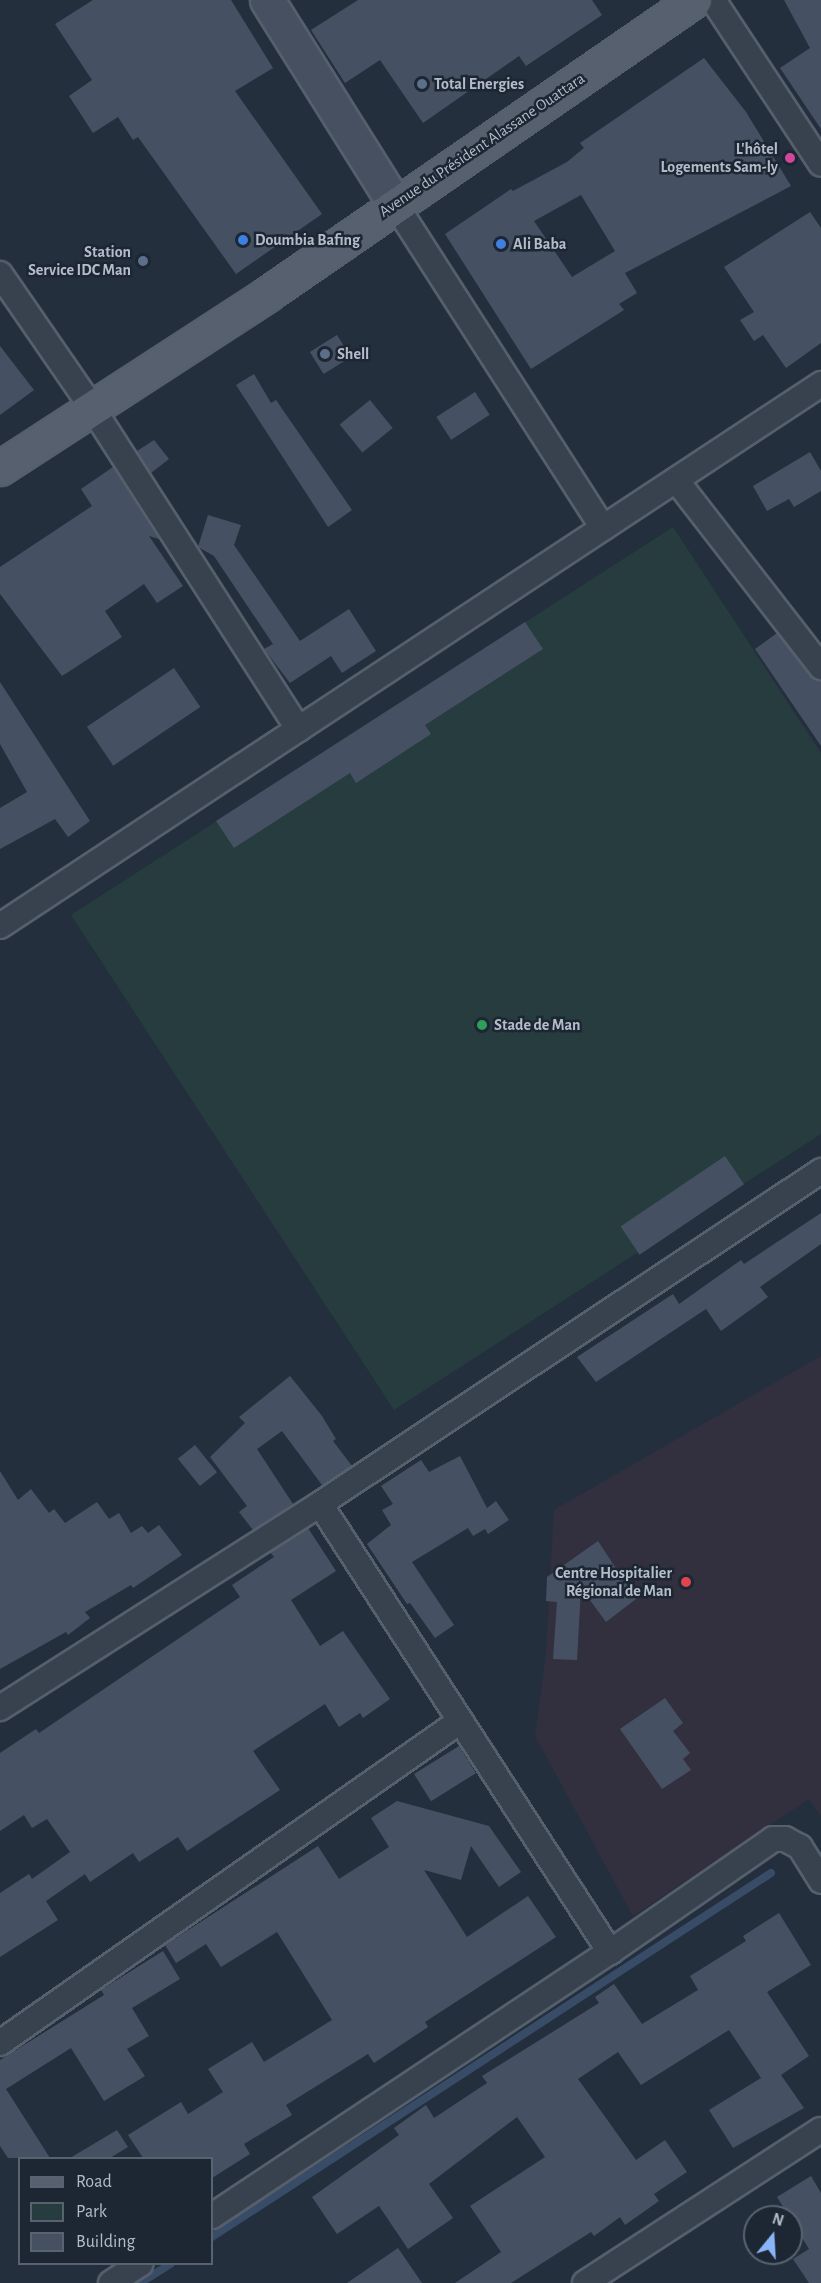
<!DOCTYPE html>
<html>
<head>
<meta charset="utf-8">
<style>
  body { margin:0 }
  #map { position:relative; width:821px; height:2283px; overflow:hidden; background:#242f3e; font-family:"Alegreya Sans",sans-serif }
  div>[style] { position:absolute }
  .medical>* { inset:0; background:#32303f }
  .green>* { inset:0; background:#263c3f }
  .stream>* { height:8px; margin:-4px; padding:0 4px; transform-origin:4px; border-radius:4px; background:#394c67 }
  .building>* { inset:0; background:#455162; transform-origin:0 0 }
  .roads { filter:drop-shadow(2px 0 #565f6c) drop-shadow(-2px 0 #565f6c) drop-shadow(0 2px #565f6c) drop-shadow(0 -2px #565f6c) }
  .minor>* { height:24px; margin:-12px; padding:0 12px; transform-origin:12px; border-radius:12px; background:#38414e }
  .secondary>* { height:33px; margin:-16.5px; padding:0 16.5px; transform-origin:16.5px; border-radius:16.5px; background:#465061 }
  .primary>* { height:33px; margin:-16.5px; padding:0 16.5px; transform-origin:16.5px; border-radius:16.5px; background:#56606e }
  .dots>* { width:16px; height:16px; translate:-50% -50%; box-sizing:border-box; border:3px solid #1d2633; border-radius:50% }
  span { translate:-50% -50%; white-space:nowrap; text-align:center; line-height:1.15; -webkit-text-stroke:5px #1d2633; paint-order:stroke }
  .poi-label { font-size:16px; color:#b4bcc9; font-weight:700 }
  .left { translate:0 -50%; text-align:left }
  .right { translate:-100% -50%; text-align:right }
  .street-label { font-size:16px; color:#b4bcc9 }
  .legend { position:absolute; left:18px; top:2157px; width:195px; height:108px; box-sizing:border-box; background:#1d2633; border:2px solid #59626f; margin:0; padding:8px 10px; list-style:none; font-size:18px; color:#b4bcc9 }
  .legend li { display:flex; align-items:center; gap:12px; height:30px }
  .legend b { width:30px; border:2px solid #59626f }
  .north { position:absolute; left:743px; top:2205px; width:60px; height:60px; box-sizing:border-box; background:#1d2633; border:2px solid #59626f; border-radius:50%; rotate:18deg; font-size:16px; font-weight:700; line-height:24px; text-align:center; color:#b4bcc9 }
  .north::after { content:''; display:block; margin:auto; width:21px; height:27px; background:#8ab4f8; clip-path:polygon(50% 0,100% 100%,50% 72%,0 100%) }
</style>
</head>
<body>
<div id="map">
  <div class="medical">
    <i style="clip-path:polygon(821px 1356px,821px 1816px,809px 1799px,633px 1916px,535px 1736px,546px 1654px,554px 1510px)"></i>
  </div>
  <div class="green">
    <i style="clip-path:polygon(673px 527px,821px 753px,821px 1134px,394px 1410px,71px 915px)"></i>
  </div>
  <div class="stream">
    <i style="left:212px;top:2237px;width:667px;rotate:-33.07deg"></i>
    <i style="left:140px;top:2283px;width:36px;rotate:-32deg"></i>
  </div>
  <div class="building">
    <i style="clip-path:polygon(93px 0,231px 0,273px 68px,235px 91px,322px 214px,236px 274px,138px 137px,133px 140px,118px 117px,93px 133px,69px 96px,92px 80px,55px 24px)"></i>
    <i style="clip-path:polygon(358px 0,592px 0,602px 15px,526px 66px,519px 56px,423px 123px,380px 60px,345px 83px,311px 30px)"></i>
    <i style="clip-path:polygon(784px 0,821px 0,821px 129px,780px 68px,810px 48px)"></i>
    <i style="clip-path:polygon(evenodd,704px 58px,746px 112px,791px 186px,625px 273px,637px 293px,619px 304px,624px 310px,531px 369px,445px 234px,511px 189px,513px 191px,567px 162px,584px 148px,580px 143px,704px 58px,581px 195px,615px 251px,572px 277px,534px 221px,581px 195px)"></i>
    <i style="clip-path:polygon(810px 212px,821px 228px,821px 343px,786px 368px,763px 335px,754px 341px,740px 320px,754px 312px,724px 267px)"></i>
    <i style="left:337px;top:335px;width:26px;height:32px;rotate:58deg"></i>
    <i style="clip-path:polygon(0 346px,34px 390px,0 415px)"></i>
    <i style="clip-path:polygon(254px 374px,271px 403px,276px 400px,352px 510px,328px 527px,236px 385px)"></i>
    <i style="left:475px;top:392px;width:27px;height:46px;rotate:57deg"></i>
    <i style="left:370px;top:400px;width:36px;height:39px;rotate:51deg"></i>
    <i style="clip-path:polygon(154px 440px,169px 459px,151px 473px,137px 451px)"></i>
    <i style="clip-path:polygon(810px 452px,821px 471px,821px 491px,794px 507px,789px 499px,767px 511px,753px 486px)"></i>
    <i style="clip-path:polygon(113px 467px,159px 539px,149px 536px,183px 586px,157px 603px,144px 584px,105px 611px,122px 637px,62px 676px,0 594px,0 567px,92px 506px,81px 489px)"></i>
    <i style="clip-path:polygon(208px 515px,241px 525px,234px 545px,300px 641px,349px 609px,376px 651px,342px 673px,331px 656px,290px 683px,264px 649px,273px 644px,214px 556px,198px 547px)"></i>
    <i style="clip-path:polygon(525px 622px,543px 649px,425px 725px,431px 734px,356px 783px,350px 773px,234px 848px,216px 821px)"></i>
    <i style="clip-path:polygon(777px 633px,810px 676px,821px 681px,821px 746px,755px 649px)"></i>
    <i style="left:174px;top:668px;width:47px;height:105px;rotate:56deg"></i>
    <i style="clip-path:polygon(0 682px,90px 821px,68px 837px,55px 819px,0 849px,0 808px,27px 792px,0 744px)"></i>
    <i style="left:725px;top:1156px;width:34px;height:126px;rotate:56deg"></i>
    <i style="clip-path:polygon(821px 1213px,821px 1244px,760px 1287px,768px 1297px,721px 1331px,706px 1309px,596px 1382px,577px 1357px,673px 1294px,679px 1304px,741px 1260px,744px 1264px)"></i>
    <i style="clip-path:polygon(290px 1376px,322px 1416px,336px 1439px,333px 1441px,352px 1466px,322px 1485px,282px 1431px,257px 1449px,293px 1504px,253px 1530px,239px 1512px,247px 1506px,210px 1457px,245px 1423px,239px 1417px)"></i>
    <i style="left:195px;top:1445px;width:35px;height:22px;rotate:51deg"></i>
    <i style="clip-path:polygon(460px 1456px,487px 1508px,496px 1501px,509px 1520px,488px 1534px,485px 1529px,473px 1536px,468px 1528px,412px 1562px,454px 1625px,435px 1638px,410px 1603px,407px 1604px,367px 1544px,391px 1525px,382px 1510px,393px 1504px,381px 1486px,421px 1460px,429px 1472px)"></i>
    <i style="clip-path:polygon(0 1471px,18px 1500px,31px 1489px,49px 1513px,54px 1509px,65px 1523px,97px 1502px,109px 1519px,119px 1513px,131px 1533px,142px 1526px,148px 1533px,159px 1525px,182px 1555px,133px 1588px,131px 1585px,85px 1612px,90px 1618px,68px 1635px,66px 1632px,0 1669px)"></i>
    <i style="clip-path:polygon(308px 1528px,336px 1571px,291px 1600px,320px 1646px,343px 1631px,390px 1699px,363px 1718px,360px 1713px,339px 1727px,325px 1704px,253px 1751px,280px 1790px,187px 1851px,178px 1837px,139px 1862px,133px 1853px,90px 1882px,85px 1874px,46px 1901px,58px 1920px,0 1957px,0 1893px,29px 1874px,32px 1879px,70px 1852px,47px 1819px,32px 1828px,24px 1815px,0 1831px,0 1753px,36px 1729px,39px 1733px,240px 1597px,232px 1585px,274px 1557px,270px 1552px)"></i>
    <i style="clip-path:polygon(598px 1541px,636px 1599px,606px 1622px,581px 1588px,577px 1660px,553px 1659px,557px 1602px,546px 1601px,547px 1577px)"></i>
    <i style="clip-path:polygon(665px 1698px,683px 1723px,673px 1731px,690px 1753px,683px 1759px,691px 1770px,662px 1789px,620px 1729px)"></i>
    <i style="left:459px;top:1746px;width:32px;height:53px;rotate:58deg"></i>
    <i style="clip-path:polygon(397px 1801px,489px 1826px,521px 1872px,499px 1887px,471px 1846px,461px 1880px,424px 1870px,467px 1937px,528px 1896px,556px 1937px,425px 2022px,428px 2027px,374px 2063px,368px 2054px,286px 2105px,292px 2115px,244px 2144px,250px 2154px,212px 2178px,212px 2158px,143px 2158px,128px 2135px,181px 2102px,188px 2114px,223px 2092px,208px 2069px,252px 2042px,264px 2062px,332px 2020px,277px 1932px,221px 1967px,206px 1944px,176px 1963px,165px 1945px,318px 1846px,339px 1879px,389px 1847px,371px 1818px)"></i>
    <i style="clip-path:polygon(779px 1913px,811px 1965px,767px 1992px,809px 2056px,781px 2075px,804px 2108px,733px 2148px,709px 2110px,761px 2078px,729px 2030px,641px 2085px,618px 2052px,578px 2079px,636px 2160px,665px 2140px,687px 2172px,654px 2194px,659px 2201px,625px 2225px,620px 2217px,594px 2236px,591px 2232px,511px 2283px,455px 2283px,501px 2252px,470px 2206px,545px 2157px,517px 2117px,429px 2184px,453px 2218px,408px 2249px,379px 2206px,337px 2234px,312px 2197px,399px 2135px,394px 2128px,426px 2105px,434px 2118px,487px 2083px,482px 2076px,599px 2003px,595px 1997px,614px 1984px,642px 2024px,698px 1990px,690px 1976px,746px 1941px,743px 1936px)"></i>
    <i style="clip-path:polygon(163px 1951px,180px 1979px,132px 2008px,149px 2036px,127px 2049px,145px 2076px,104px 2101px,71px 2048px,6px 2089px,50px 2158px,8px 2158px,0 2146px,0 2060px,104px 1995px,101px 1990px)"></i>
    <i style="clip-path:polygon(117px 2130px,128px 2147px,110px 2158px,70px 2158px)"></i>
    <i style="clip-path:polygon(811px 2176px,821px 2193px,821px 2283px,809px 2283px,793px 2259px,809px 2249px,777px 2197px)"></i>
    <i style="clip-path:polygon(398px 2248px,422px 2283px,347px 2283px)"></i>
  </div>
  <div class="roads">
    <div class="minor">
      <i style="left:713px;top:0;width:196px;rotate:56.6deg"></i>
      <i style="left:395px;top:204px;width:385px;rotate:57.3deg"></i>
      <i style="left:0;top:274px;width:160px;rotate:55.4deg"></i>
      <i style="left:91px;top:406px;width:384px;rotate:57.3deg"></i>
      <i style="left:676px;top:480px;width:237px;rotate:52.2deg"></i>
      <i style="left:0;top:926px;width:984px;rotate:-33.43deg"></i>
      <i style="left:320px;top:1504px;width:534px;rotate:57.08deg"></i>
      <i style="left:0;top:1708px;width:379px;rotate:-32.5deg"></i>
      <i style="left:320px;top:1504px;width:602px;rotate:-33.61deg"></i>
      <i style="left:0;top:2043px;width:562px;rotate:-34.99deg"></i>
      <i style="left:212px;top:2216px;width:478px;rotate:-33.6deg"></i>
      <i style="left:610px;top:1952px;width:198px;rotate:-34.7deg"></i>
      <i style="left:773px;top:1839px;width:12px"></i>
      <i style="left:785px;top:1839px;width:17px;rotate:28deg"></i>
      <i style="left:800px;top:1847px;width:40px;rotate:58deg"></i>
      <i style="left:111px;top:2283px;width:35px;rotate:-33deg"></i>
      <i style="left:585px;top:2283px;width:281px;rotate:-33deg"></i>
    </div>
    <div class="secondary">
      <i style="left:267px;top:0;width:241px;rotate:57.9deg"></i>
    </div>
    <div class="primary">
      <i style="left:0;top:468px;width:317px;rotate:-33deg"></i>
      <i style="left:266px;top:295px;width:520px;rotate:-34.58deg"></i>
    </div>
  </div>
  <div class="dots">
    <i style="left:422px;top:84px;background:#5c6f8a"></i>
    <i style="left:790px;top:158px;background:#d1479c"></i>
    <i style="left:243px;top:240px;background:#3f7fe0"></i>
    <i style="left:501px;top:244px;background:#3f7fe0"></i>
    <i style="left:143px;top:261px;background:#5c6f8a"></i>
    <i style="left:325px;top:354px;background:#5c6f8a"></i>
    <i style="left:482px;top:1025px;background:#2e9e5b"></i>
    <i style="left:686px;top:1582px;background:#e0444e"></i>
  </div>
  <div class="poi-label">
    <span class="left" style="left:434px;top:84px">Total Energies</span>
    <span class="right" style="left:778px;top:158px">L'hôtel<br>Logements Sam-ly</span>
    <span class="left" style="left:255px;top:240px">Doumbia Bafing</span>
    <span class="left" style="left:513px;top:244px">Ali Baba</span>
    <span class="right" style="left:131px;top:261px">Station<br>Service IDC Man</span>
    <span class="left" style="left:337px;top:354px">Shell</span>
    <span class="left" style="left:494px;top:1025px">Stade de Man</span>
    <span class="right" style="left:672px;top:1582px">Centre Hospitalier<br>Régional de Man</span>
  </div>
  <div class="street-label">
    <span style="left:482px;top:145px;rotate:-34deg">Avenue du Président Alassane Ouattara</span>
  </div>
  <ul class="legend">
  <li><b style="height:8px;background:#56606e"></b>Road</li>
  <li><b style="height:16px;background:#263c3f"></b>Park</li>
  <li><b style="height:16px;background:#455162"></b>Building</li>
  </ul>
  <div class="north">N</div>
</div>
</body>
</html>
